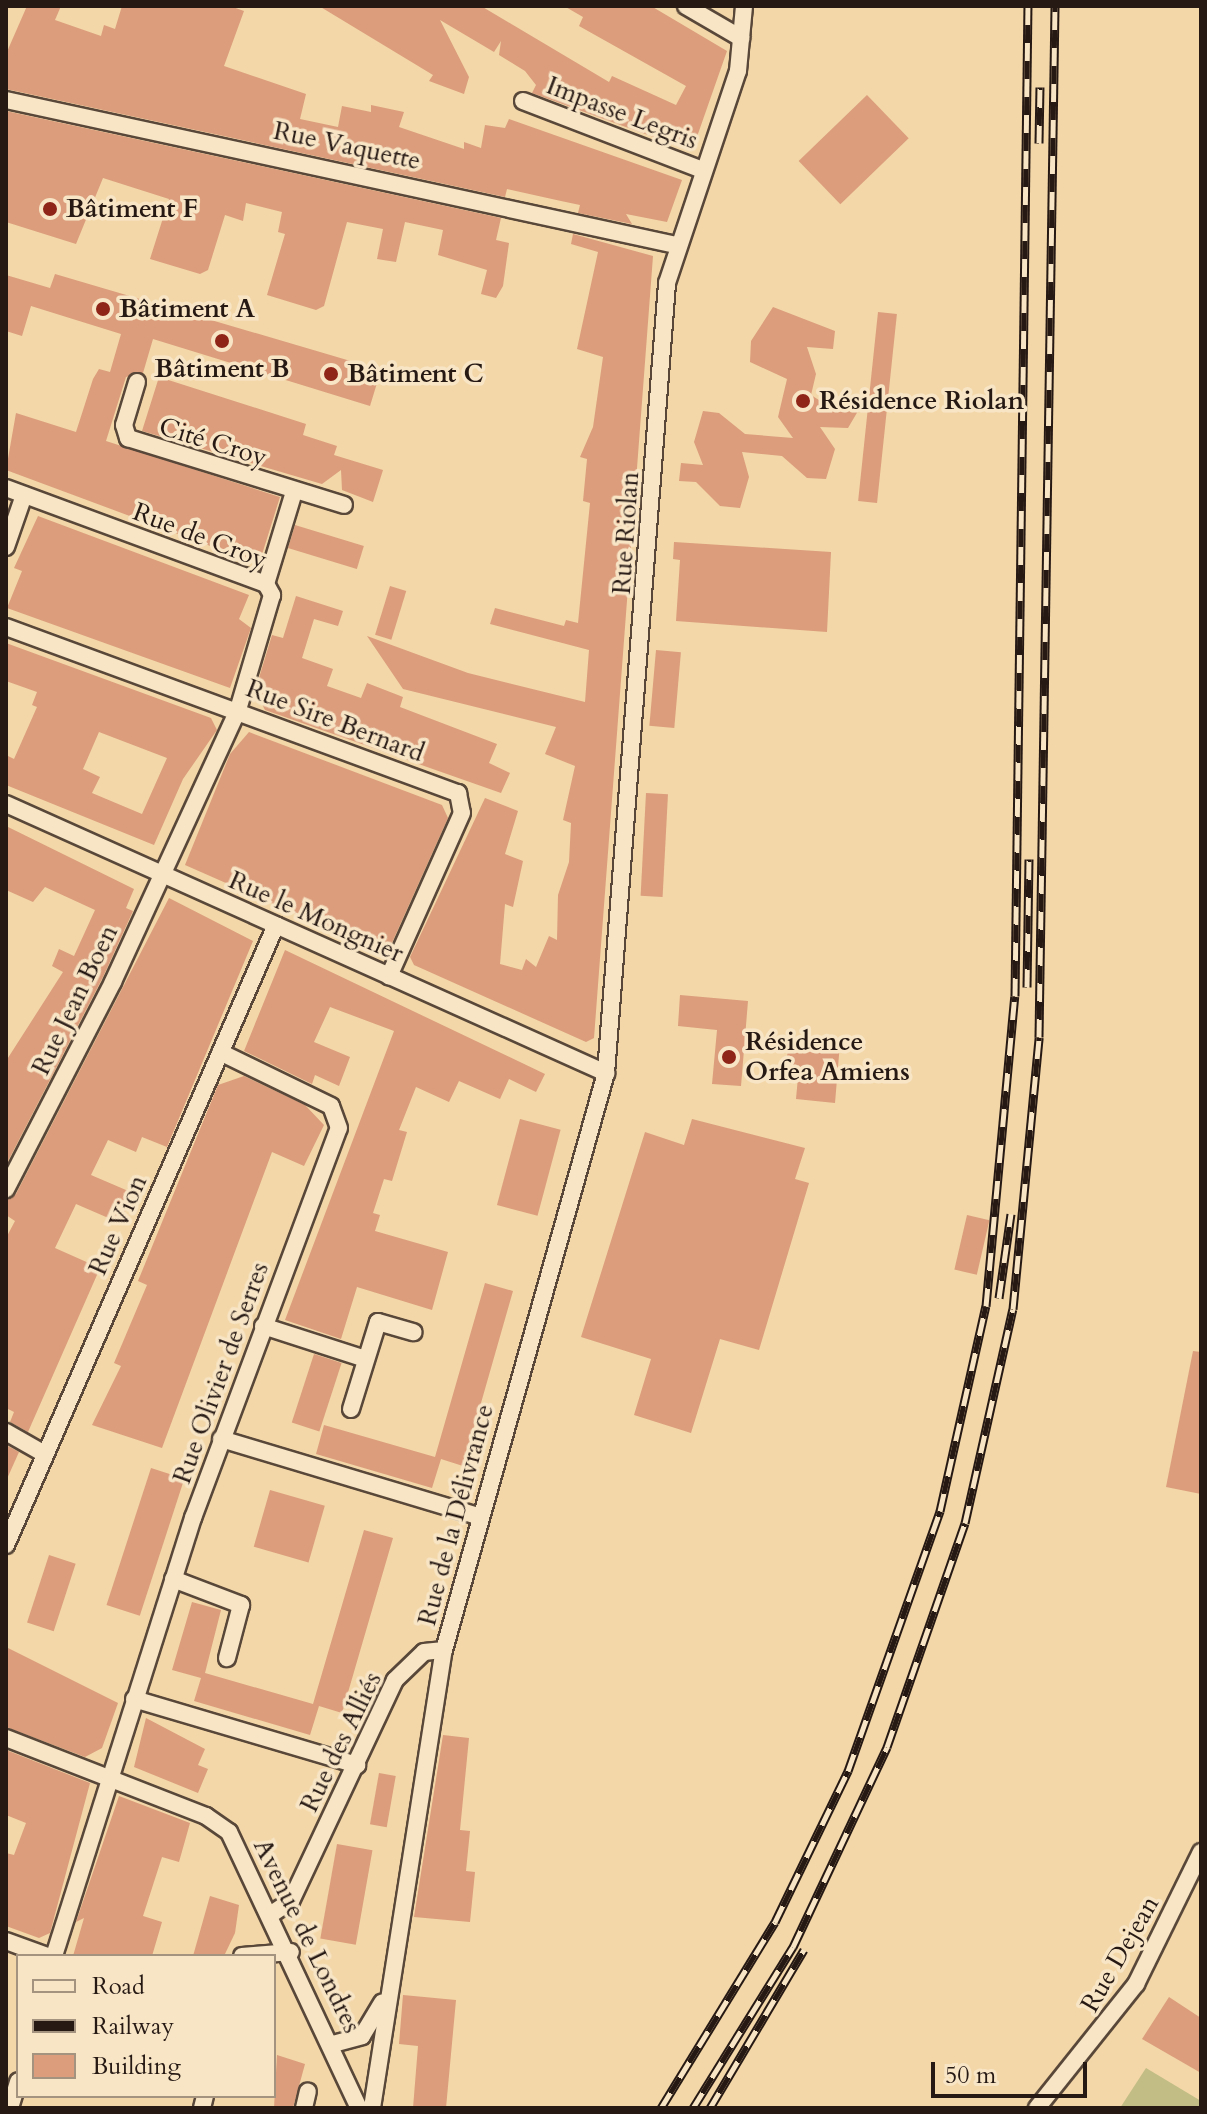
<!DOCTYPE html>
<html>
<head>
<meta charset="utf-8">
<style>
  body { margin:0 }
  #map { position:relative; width:1207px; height:2114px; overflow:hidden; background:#f3d7a8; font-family:Cardo,serif }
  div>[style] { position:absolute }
  .green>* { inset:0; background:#c1bd84 }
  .building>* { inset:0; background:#db9d7c; transform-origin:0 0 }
  .roads { filter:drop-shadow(2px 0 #594839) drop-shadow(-2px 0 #594839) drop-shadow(0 2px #594839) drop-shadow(0 -2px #594839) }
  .street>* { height:16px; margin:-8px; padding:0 8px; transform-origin:8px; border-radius:8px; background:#f7e5c6 }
  .rail>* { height:9px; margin-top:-4.5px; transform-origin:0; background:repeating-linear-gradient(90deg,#f7e5c6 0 18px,#261914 0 36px); box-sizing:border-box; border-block:2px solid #261914 }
  .dots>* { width:22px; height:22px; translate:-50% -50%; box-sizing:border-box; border:4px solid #f7e5c6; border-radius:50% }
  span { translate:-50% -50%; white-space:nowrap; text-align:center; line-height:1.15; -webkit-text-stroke:7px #f7e5c6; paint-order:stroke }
  .street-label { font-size:26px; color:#261914 }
  .poi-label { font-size:26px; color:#261914; font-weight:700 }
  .left { translate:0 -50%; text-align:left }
  .frame { position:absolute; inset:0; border:8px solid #261914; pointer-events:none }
  .legend { position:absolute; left:16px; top:1954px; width:260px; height:144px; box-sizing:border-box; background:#f7e5c6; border:2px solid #a3937f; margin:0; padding:10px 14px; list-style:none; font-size:24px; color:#261914 }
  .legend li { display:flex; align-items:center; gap:16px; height:40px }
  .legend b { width:40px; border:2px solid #a3937f }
  .scale { position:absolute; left:931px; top:2062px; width:156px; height:36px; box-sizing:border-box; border:4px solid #261914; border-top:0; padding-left:10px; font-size:24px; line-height:28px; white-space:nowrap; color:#261914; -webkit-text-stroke:6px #f7e5c6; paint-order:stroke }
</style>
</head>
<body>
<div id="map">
  <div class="green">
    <i style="clip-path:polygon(1146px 2068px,1201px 2101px,1201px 2108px,1120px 2108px)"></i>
  </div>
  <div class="building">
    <i style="clip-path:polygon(27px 6px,61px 6px,55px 20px,101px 36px,104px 25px,115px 29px,122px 6px,230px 6px,244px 11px,224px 66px,306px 94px,300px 119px,338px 127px,342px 106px,371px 112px,371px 105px,404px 112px,399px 127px,464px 149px,464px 142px,481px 148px,485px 125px,505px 128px,509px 119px,682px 180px,667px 222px,626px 214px,632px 224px,578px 213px,580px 205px,561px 201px,507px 189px,505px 197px,6px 89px,6px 54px)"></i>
    <i style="clip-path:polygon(319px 6px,481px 6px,609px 82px,612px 76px,676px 105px,686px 86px,579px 26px,583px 17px,564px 6px,651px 6px,727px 51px,692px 151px,532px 93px,536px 85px,525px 71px,499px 55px,501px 41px,494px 52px,440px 20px,469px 77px,464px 94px,429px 81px,433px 75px)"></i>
    <i style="left:867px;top:95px;width:60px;height:95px;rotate:46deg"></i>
    <i style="clip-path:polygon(6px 111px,501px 218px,496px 240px,509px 243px,503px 286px,496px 298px,481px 294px,487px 270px,438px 255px,443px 230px,405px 222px,396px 262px,377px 259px,383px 229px,347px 222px,324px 306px,316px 310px,267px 295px,285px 234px,278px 232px,282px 212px,246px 203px,243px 221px,225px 215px,208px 270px,200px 274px,150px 259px,169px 199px,103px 178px,76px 244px,6px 222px)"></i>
    <i style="clip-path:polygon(573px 234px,653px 256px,594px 1038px,586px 1042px,414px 965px,410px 957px,485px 798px,518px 811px,505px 854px,523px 861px,513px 907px,505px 904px,500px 964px,522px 970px,526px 959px,536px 967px,549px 936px,557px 940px,558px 895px,569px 862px,571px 823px,563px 820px,575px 766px,545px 754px,556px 727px,403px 689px,367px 636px,468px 673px,585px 702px,589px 650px,490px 624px,495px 608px,564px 626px,566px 620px,578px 623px,590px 503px,583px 501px,587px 459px,580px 457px,593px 427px,603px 357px,577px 349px,598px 252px,571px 244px)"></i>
    <i style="clip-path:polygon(55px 274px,381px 370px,370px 406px,153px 339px,143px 373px,126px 377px,106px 441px,280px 497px,259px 564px,6px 470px,16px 413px,76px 432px,93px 379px,99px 369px,110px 372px,121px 334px,31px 306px,22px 336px,6px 331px,6px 275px,50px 288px)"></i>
    <i style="clip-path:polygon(773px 307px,835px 331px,833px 349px,807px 347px,816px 374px,811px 395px,833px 409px,858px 411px,848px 428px,820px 427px,835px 449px,826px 479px,807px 478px,782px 456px,742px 452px,749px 477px,740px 508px,720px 506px,696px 482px,679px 481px,681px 463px,703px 465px,694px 442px,703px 411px,719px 413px,745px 434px,793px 438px,778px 417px,787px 379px,750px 362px,751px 341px)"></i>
    <i style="left:878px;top:312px;width:19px;height:190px;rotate:6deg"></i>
    <i style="clip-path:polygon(159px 377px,306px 424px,303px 435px,337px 446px,334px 455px,383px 470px,373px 502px,342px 490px,341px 470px,322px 484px,142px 431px)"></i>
    <i style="clip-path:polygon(38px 516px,249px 595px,239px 619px,251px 628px,230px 688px,7px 608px,22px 571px,14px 568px)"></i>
    <i style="left:295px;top:525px;width:72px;height:24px;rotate:17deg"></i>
    <i style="clip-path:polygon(674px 542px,831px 552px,827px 632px,676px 621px,680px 560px,673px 559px)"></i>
    <i style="left:390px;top:586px;width:17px;height:51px;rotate:17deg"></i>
    <i style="clip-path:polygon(296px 596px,343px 611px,338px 626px,314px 619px,302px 658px,333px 669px,327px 686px,361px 698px,367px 683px,403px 697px,400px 707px,497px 744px,489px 763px,510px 773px,501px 793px,265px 710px,255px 691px,272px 635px,283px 638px)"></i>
    <i style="clip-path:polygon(evenodd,6px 643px,211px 718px,217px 730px,183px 779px,154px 845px,6px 785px,6px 755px,14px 759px,37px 707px,32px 705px,37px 692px,6px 681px,6px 643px,99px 732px,167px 758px,142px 814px,92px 793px,100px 777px,83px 769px,99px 732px)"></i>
    <i style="left:656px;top:650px;width:25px;height:76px;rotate:5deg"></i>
    <i style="clip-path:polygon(249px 732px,442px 805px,448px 818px,391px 945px,378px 950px,185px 865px,230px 754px)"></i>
    <i style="left:646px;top:793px;width:22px;height:103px;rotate:3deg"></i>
    <i style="clip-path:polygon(6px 826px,134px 889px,126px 908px,133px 911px,103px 977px,6px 1165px,6px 1061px,63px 972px,52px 966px,59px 949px,74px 956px,95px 910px,45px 887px,33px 902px,6px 890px)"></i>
    <i style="clip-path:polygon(169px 898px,253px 941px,167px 1147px,142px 1137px,136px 1152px,108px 1140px,91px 1175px,133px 1193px,120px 1223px,76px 1204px,55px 1248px,100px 1268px,28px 1432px,10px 1422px,14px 1412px,6px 1408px,6px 1238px,15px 1221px,6px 1215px,6px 1200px,16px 1194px)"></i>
    <i style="clip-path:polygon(285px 950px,545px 1074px,536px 1092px,509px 1079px,500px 1099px,459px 1081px,449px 1102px,416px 1087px,399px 1130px,407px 1132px,392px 1181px,384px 1179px,373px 1213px,380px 1215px,375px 1231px,448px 1252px,432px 1310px,357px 1287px,341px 1339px,285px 1320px,394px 1031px,330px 1007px,314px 1042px,350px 1057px,339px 1086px,315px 1075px,312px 1084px,244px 1051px)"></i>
    <i style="clip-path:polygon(680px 995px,748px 1001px,741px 1086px,712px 1084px,717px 1030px,678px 1026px)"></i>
    <i style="clip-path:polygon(789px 1039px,840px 1043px,835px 1103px,796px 1099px,798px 1077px,785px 1076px)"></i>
    <i style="clip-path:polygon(244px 1076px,305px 1105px,324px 1125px,304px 1166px,272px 1152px,162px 1448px,92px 1425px,121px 1366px,114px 1363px,147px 1285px,138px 1281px,218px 1085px)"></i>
    <i style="left:520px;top:1119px;width:42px;height:89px;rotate:15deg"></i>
    <i style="clip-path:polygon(692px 1119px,805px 1148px,795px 1179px,809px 1183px,759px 1350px,720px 1339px,691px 1433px,634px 1415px,651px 1359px,581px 1337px,645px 1132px,684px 1145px)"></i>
    <i style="left:967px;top:1215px;width:23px;height:56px;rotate:13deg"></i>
    <i style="clip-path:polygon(485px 1283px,513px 1291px,463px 1466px,441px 1459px,432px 1488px,316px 1454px,324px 1425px,435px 1457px)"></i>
    <i style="clip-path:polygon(1193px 1351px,1201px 1352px,1201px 1494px,1166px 1487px)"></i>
    <i style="left:314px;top:1354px;width:29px;height:72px;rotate:18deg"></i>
    <i style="clip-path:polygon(6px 1445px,19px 1452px,6px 1481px)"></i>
    <i style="left:151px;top:1468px;width:35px;height:144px;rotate:18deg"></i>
    <i style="left:270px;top:1490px;width:57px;height:59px;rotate:16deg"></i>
    <i style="clip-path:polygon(364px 1530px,393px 1538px,342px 1713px,319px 1706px,310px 1735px,194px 1701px,201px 1678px,172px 1670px,192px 1602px,221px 1610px,205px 1673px,313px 1704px)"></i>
    <i style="left:49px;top:1555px;width:28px;height:71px;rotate:18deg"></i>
    <i style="clip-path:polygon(6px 1647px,118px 1703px,102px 1748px,85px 1757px,6px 1727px)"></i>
    <i style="clip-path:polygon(146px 1718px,205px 1749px,198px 1765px,208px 1769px,198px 1793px,134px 1767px)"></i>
    <i style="clip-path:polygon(443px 1735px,469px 1738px,460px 1830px,470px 1831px,466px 1871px,475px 1872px,470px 1922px,414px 1917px)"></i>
    <i style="clip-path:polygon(6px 1750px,90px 1783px,50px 1933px,39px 1938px,6px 1926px,6px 1853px,14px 1855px,26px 1823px,6px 1815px)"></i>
    <i style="left:379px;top:1773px;width:17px;height:52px;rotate:10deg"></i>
    <i style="clip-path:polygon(119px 1796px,190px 1823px,179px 1862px,162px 1857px,143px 1916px,162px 1922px,152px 1956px,73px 1956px,84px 1918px,76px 1922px)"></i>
    <i style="left:337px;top:1844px;width:36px;height:96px;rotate:10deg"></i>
    <i style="clip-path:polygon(210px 1896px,239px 1905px,235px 1933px,224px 1956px,193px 1956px)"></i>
    <i style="clip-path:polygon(403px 1995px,456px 2000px,446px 2108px,413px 2108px,418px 2046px,399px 2044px)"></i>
    <i style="clip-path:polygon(1169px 1997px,1201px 2018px,1201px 2073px,1142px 2039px)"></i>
    <i style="clip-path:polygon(277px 2055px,305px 2064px,293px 2108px,274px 2108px)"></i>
  </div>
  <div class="roads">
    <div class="street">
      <i style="left:686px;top:6px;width:64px;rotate:30.2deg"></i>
      <i style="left:6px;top:100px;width:686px;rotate:12.21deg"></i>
      <i style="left:523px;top:101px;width:193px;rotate:21deg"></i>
      <i style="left:137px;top:382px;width:45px;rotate:106.8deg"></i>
      <i style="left:124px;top:425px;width:14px;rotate:73deg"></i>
      <i style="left:128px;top:438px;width:226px;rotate:17.2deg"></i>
      <i style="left:6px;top:488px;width:277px;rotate:20.3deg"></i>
      <i style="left:266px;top:584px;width:13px;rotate:61deg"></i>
      <i style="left:272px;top:595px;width:120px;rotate:106.5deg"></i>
      <i style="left:238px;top:710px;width:299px;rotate:114.7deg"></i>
      <i style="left:113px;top:982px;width:233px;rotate:117.3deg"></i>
      <i style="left:6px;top:547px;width:55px;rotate:-70.9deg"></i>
      <i style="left:266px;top:584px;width:96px;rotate:-73.1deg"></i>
      <i style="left:6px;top:627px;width:482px;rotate:20.2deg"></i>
      <i style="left:458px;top:793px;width:20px;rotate:79deg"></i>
      <i style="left:462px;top:813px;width:179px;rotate:114.1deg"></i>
      <i style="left:6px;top:804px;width:658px;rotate:24.15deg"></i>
      <i style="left:263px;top:1326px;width:108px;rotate:17.8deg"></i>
      <i style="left:351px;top:1409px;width:91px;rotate:-72.8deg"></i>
      <i style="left:378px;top:1322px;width:37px;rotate:16deg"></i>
      <i style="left:6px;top:1432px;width:43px;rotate:29.6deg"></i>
      <i style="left:221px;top:1439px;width:267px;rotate:16.7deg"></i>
      <i style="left:6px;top:1545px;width:676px;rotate:-66.47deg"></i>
      <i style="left:173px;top:1579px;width:73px;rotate:20.9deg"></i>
      <i style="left:241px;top:1605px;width:55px;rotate:104.8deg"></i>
      <i style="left:134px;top:1699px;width:233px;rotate:16.5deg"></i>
      <i style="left:6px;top:1738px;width:215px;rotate:21.3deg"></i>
      <i style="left:206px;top:1816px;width:28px;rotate:35deg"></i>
      <i style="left:229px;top:1832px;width:305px;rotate:64.8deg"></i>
      <i style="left:273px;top:1913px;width:22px;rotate:-34deg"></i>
      <i style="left:291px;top:1901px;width:244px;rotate:-64.8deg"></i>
      <i style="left:395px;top:1680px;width:40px;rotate:-44deg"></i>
      <i style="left:424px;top:1652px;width:20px;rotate:-6deg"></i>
      <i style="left:6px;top:1941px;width:44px;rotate:20.1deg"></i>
      <i style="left:54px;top:1956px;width:460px;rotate:-72.4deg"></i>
      <i style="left:193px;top:1518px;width:416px;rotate:-69.5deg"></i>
      <i style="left:339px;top:1128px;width:23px;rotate:-110deg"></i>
      <i style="left:331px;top:1106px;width:123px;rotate:-154.1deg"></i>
      <i style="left:242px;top:1956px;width:49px;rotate:-4.7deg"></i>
      <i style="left:333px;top:2044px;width:30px;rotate:-15deg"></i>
      <i style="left:362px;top:2036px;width:39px;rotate:-59deg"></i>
      <i style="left:10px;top:2108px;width:28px;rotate:-73deg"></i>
      <i style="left:202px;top:2108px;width:12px;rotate:-76deg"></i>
      <i style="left:304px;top:2108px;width:17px;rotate:-77deg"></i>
      <i style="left:372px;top:2108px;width:464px;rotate:-81.1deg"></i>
      <i style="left:444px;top:1650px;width:599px;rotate:-74.32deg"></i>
      <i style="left:606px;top:1073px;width:792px;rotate:-85.58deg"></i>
      <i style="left:667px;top:283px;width:224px;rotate:-71.5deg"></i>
      <i style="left:738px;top:71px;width:65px;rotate:-84.7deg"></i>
      <i style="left:1037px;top:2108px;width:159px;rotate:-51.4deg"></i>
      <i style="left:1136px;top:1984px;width:147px;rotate:-63.8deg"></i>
    </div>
  </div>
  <div class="rail">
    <i style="left:1039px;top:143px;width:56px;rotate:-89deg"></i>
    <i style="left:1027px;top:987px;width:128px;rotate:-89.1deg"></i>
    <i style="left:999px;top:1298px;width:85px;rotate:-81.9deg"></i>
    <i style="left:661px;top:2108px;width:218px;rotate:-58.5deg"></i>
    <i style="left:775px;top:1922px;width:168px;rotate:-64.2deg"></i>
    <i style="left:848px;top:1771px;width:276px;rotate:-70.5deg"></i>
    <i style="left:940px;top:1511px;width:210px;rotate:-77.4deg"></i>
    <i style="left:986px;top:1306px;width:311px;rotate:-84.7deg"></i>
    <i style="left:1015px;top:996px;width:990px;rotate:-89.25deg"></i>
    <i style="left:693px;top:2108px;width:190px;rotate:-58.2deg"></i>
    <i style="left:793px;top:1947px;width:221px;rotate:-64.8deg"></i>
    <i style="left:887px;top:1747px;width:237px;rotate:-70.8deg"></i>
    <i style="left:965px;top:1523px;width:219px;rotate:-77.4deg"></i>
    <i style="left:1013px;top:1309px;width:273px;rotate:-84.5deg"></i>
    <i style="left:1039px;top:1037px;width:1031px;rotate:-89.11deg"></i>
    <i style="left:710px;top:2108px;width:184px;rotate:-59.3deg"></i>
  </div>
  <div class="dots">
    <i style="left:50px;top:209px;background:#8f2418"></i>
    <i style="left:103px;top:309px;background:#8f2418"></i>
    <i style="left:222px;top:341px;background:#8f2418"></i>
    <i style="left:331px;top:374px;background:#8f2418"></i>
    <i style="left:803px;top:401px;background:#8f2418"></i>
    <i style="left:729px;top:1057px;background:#8f2418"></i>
  </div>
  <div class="street-label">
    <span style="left:622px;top:113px;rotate:21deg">Impasse Legris</span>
    <span style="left:347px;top:146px;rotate:12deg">Rue Vaquette</span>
    <span style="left:213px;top:442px;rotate:17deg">Cité Croy</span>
    <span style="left:626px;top:533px;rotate:-86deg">Rue Riolan</span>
    <span style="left:200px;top:536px;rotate:21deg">Rue de Croy</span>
    <span style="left:335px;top:721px;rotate:21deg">Rue Sire Bernard</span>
    <span style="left:316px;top:917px;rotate:24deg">Rue le Mongnier</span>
    <span style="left:75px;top:1000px;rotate:-64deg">Rue Jean Boen</span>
    <span style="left:118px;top:1225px;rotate:-66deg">Rue Vion</span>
    <span style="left:221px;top:1373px;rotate:-70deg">Rue Olivier de Serres</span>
    <span style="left:456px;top:1515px;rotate:-75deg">Rue de la Délivrance</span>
    <span style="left:341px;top:1742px;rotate:-64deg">Rue des Alliés</span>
    <span style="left:307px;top:1936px;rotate:64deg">Avenue de Londres</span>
    <span style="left:1120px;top:1954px;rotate:-60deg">Rue Dejean</span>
  </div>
  <div class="poi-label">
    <span class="left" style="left:66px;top:209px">Bâtiment F</span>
    <span class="left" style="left:119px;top:309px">Bâtiment A</span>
    <span style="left:222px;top:369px">Bâtiment B</span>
    <span class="left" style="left:347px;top:374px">Bâtiment C</span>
    <span class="left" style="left:819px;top:401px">Résidence Riolan</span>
    <span class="left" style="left:745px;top:1057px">Résidence<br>Orfea Amiens</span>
  </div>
  <div class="frame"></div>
  <ul class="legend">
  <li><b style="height:10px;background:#f7e5c6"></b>Road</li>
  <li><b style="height:10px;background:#261914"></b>Railway</li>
  <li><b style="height:22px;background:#db9d7c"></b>Building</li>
  </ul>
  <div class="scale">50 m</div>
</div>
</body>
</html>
